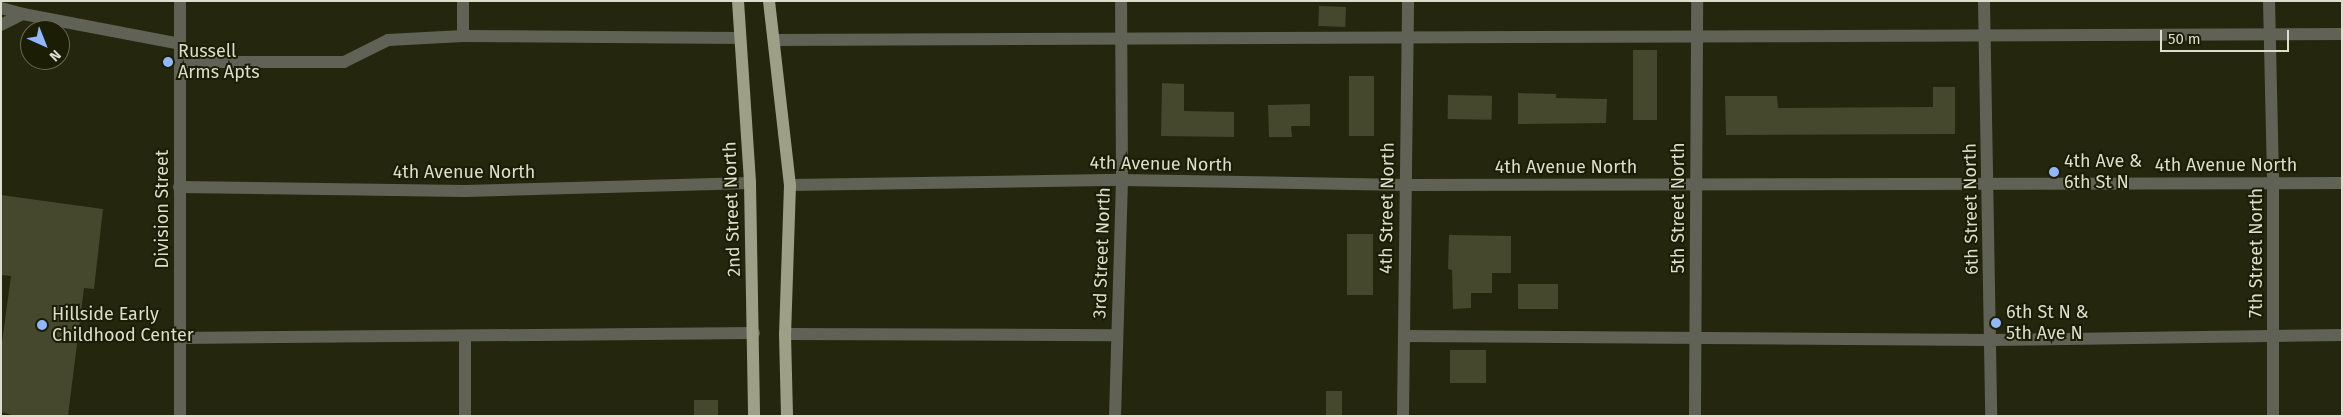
<!DOCTYPE html>
<html>
<head>
<meta charset="utf-8">
<style>
  body { margin:0 }
  #map { position:relative; width:2343px; height:417px; overflow:hidden; background:#24260d; font-family:"Fira Sans",sans-serif }
  div>[style] { position:absolute }
  .building>* { inset:0; background:#45482d; transform-origin:0 0 }
  .minor>* { height:12px; margin:-6px; padding:0 6px; transform-origin:6px; border-radius:6px; background:#606256 }
  .major>* { height:12px; margin:-6px; padding:0 6px; transform-origin:6px; border-radius:6px; background:#9da087 }
  .dots>* { width:14px; height:14px; translate:-50% -50%; box-sizing:border-box; border:2px solid #1b1d04; border-radius:50% }
  span { translate:-50% -50%; white-space:nowrap; text-align:center; line-height:1.15; -webkit-text-stroke:4px #1b1d04; paint-order:stroke }
  .poi-label { font-size:18px; color:#dcdece }
  .left { translate:0 -50%; text-align:left }
  .street-label { font-size:18px; color:#dcdece }
  .frame { position:absolute; inset:0; border:2px solid #dcdece; pointer-events:none }
  .north { position:absolute; left:20px; top:20px; width:50px; height:50px; box-sizing:border-box; background:#1b1d04; border:1px solid #686a55; border-radius:50%; rotate:136deg; font-size:14px; font-weight:700; line-height:20px; text-align:center; color:#dcdece }
  .north::after { content:''; display:block; margin:auto; width:18px; height:22px; background:#93b7fd; clip-path:polygon(50% 0,100% 100%,50% 72%,0 100%) }
  .scale { position:absolute; left:2160px; top:30px; width:129px; height:22px; box-sizing:border-box; border:2px solid #dcdece; border-top:0; padding-left:6px; font-size:15px; line-height:18px; white-space:nowrap; color:#dcdece; -webkit-text-stroke:4px #1b1d04; paint-order:stroke }
</style>
</head>
<body>
<div id="map">
  <div class="building">
    <i style="left:1319px;top:6px;width:27px;height:20px;rotate:2deg"></i>
    <i style="left:1633px;top:50px;width:24px;height:70px"></i>
    <i style="left:1349px;top:76px;width:25px;height:60px"></i>
    <i style="clip-path:polygon(1162px 83px,1184px 84px,1184px 111px,1234px 112px,1234px 137px,1161px 136px)"></i>
    <i style="clip-path:polygon(1933px 87px,1955px 87px,1955px 134px,1726px 135px,1725px 96px,1777px 96px,1778px 108px,1933px 107px)"></i>
    <i style="clip-path:polygon(1518px 93px,1556px 94px,1556px 98px,1607px 99px,1606px 123px,1518px 124px)"></i>
    <i style="left:1448px;top:95px;width:44px;height:24px;rotate:1deg"></i>
    <i style="clip-path:polygon(1310px 104px,1310px 126px,1291px 126px,1292px 137px,1269px 137px,1268px 105px)"></i>
    <i style="clip-path:polygon(1px 195px,103px 209px,94px 289px,84px 288px,68px 416px,15px 416px,1px 412px,1px 350px,11px 276px,1px 275px)"></i>
    <i style="left:1347px;top:234px;width:26px;height:61px"></i>
    <i style="clip-path:polygon(1449px 235px,1511px 236px,1511px 273px,1492px 273px,1492px 293px,1471px 293px,1471px 308px,1453px 309px,1452px 270px,1448px 269px)"></i>
    <i style="left:1518px;top:284px;width:40px;height:25px"></i>
    <i style="left:1486px;top:350px;width:33px;height:36px;rotate:90deg"></i>
    <i style="left:1326px;top:391px;width:16px;height:25px"></i>
    <i style="left:694px;top:400px;width:24px;height:16px"></i>
  </div>
  <div class="minor">
    <i style="left:180px;top:1px;width:415px;rotate:90deg"></i>
    <i style="left:463px;top:1px;width:35px;rotate:90deg"></i>
    <i style="left:1984px;top:1px;width:415px;rotate:89deg"></i>
    <i style="left:2269px;top:1px;width:182px;rotate:88.7deg"></i>
    <i style="left:2273px;top:183px;width:233px;rotate:90deg"></i>
    <i style="left:1px;top:8px;width:23px;rotate:15deg"></i>
    <i style="left:1px;top:25px;width:25px;rotate:-27deg"></i>
    <i style="left:23px;top:14px;width:160px;rotate:10.8deg"></i>
    <i style="left:774px;top:40px;width:1568px;rotate:-0.22deg"></i>
    <i style="left:180px;top:62px;width:164px"></i>
    <i style="left:344px;top:62px;width:49px;rotate:-26.6deg"></i>
    <i style="left:388px;top:40px;width:75px;rotate:-3.1deg"></i>
    <i style="left:463px;top:36px;width:277px;rotate:0.4deg"></i>
    <i style="left:790px;top:185px;width:332px;rotate:-0.9deg"></i>
    <i style="left:1122px;top:180px;width:283px;rotate:1deg"></i>
    <i style="left:1405px;top:185px;width:937px;rotate:-0.12deg"></i>
    <i style="left:179px;top:187px;width:286px;rotate:0.8deg"></i>
    <i style="left:465px;top:191px;width:285px;rotate:-1.6deg"></i>
    <i style="left:785px;top:334px;width:332px;rotate:0.2deg"></i>
    <i style="left:465px;top:336px;width:80px;rotate:90deg"></i>
    <i style="left:1404px;top:336px;width:586px;rotate:0.39deg"></i>
    <i style="left:1990px;top:340px;width:352px;rotate:-0.8deg"></i>
    <i style="left:180px;top:338px;width:574px;rotate:-0.5deg"></i>
    <i style="left:1115px;top:416px;width:236px;rotate:-88.3deg"></i>
    <i style="left:1122px;top:180px;width:179px;rotate:-90.3deg"></i>
    <i style="left:1403px;top:416px;width:415px;rotate:-89.3deg"></i>
    <i style="left:1695px;top:416px;width:415px;rotate:-89.7deg"></i>
  </div>
  <div class="major">
    <i style="left:738px;top:1px;width:182px;rotate:86.2deg"></i>
    <i style="left:750px;top:183px;width:233px;rotate:89deg"></i>
    <i style="left:769px;top:1px;width:185px;rotate:83.5deg"></i>
    <i style="left:790px;top:185px;width:149px;rotate:91.9deg"></i>
    <i style="left:785px;top:334px;width:82px;rotate:88.6deg"></i>
  </div>
  <div class="dots">
    <i style="left:168px;top:62px;background:#93b7fd"></i>
    <i style="left:2054px;top:172px;background:#93b7fd"></i>
    <i style="left:1996px;top:323px;background:#93b7fd"></i>
    <i style="left:42px;top:325px;background:#93b7fd"></i>
  </div>
  <div class="poi-label">
    <span class="left" style="left:178px;top:62px">Russell<br>Arms Apts</span>
    <span class="left" style="left:2064px;top:172px">4th Ave &amp;<br>6th St N</span>
    <span class="left" style="left:2006px;top:323px">6th St N &amp;<br>5th Ave N</span>
    <span class="left" style="left:52px;top:325px">Hillside Early<br>Childhood Center</span>
  </div>
  <div class="street-label">
    <span style="left:1161px;top:164px;rotate:1deg">4th Avenue North</span>
    <span style="left:2226px;top:165px">4th Avenue North</span>
    <span style="left:1566px;top:167px">4th Avenue North</span>
    <span style="left:464px;top:172px">4th Avenue North</span>
    <span style="left:1387px;top:208px;rotate:-89deg">4th Street North</span>
    <span style="left:1678px;top:208px;rotate:-90deg">5th Street North</span>
    <span style="left:162px;top:209px;rotate:-90deg">Division Street</span>
    <span style="left:732px;top:209px;rotate:-92deg">2nd Street North</span>
    <span style="left:1971px;top:209px;rotate:-91deg">6th Street North</span>
    <span style="left:1102px;top:253px;rotate:-88deg">3rd Street North</span>
    <span style="left:2256px;top:253px;rotate:-90deg">7th Street North</span>
  </div>
  <div class="frame"></div>
  <div class="north">N</div>
  <div class="scale">50 m</div>
</div>
</body>
</html>
